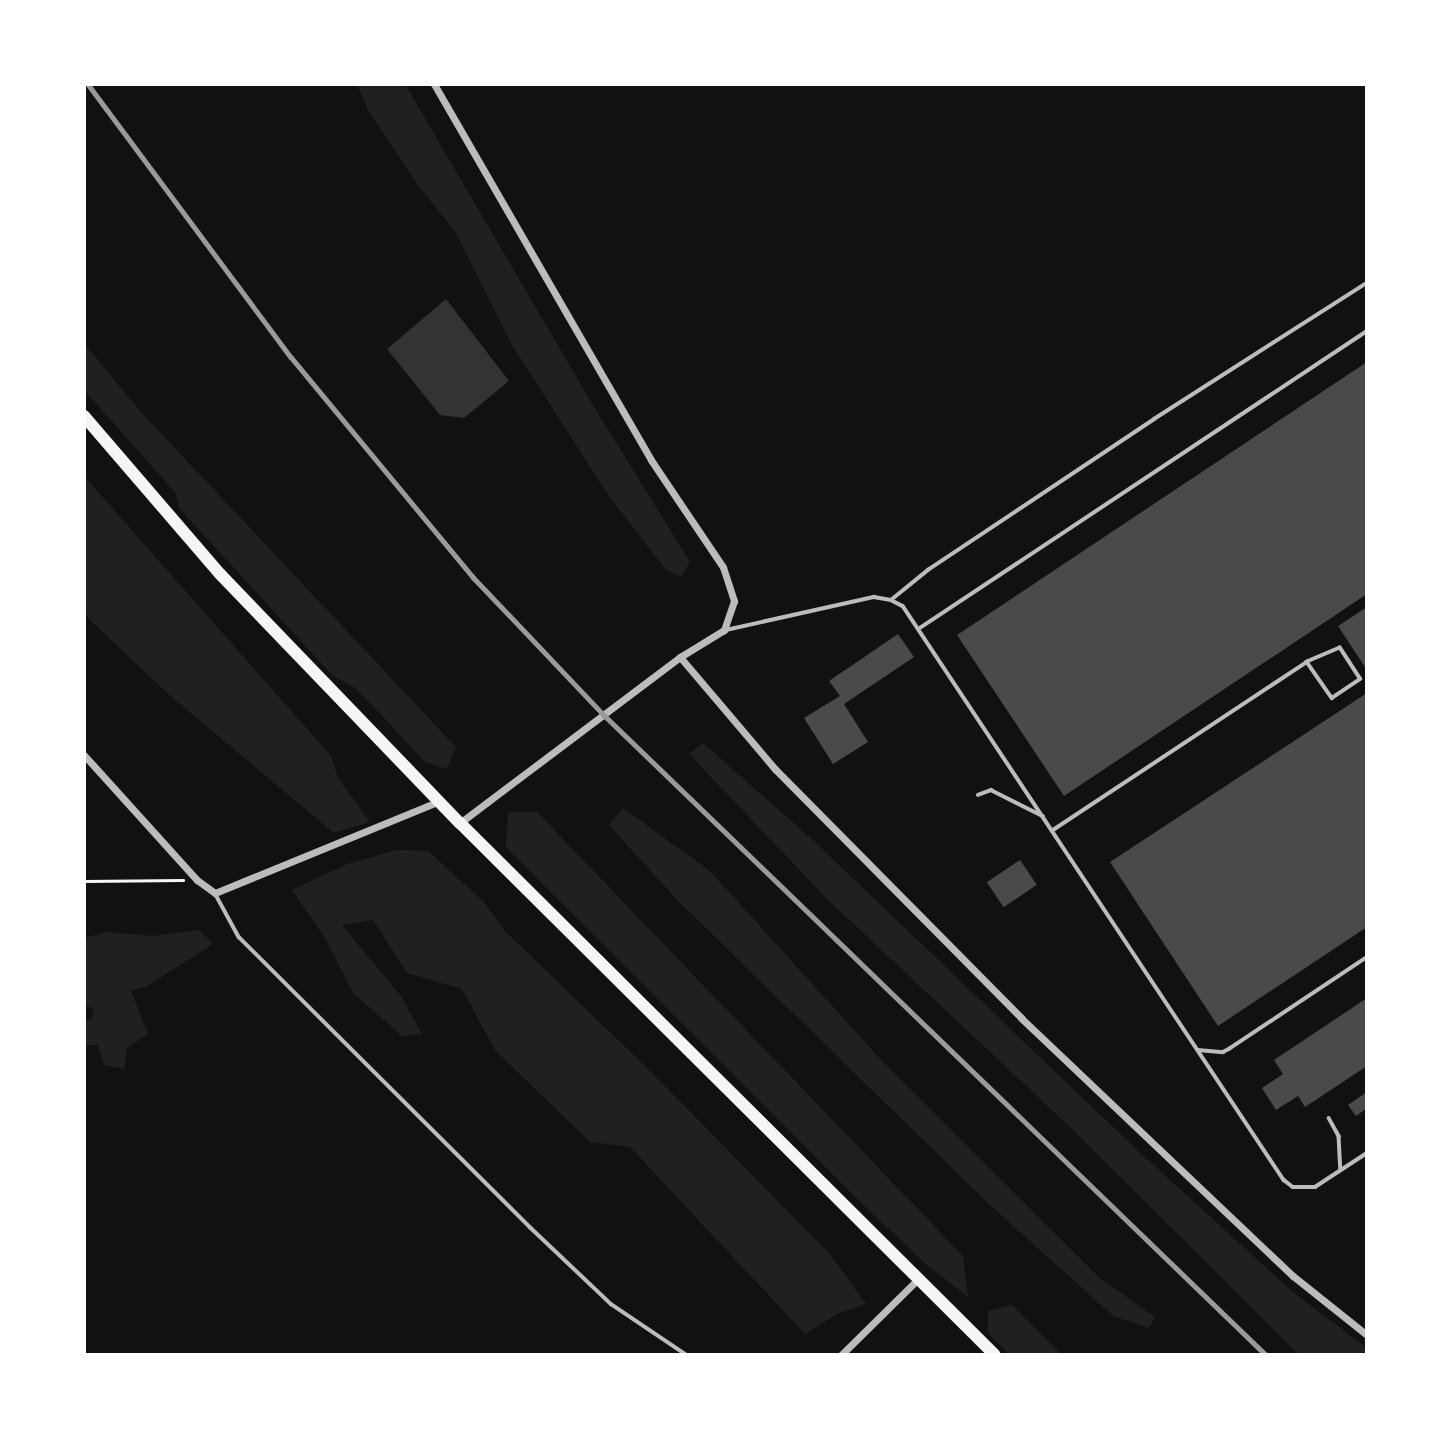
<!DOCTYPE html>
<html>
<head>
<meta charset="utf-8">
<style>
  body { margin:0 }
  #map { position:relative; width:1451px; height:1439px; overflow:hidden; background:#111; font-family:"Fira Sans",sans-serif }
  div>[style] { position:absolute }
  .green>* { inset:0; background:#202020 }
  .water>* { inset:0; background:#333 }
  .building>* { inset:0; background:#4a4a4a; transform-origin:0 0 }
  .path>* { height:2.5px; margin:-1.25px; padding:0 1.25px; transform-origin:1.25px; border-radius:1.25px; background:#f5f5f5 }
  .service>* { height:3.5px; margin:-1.75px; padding:0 1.75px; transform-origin:1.75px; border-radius:1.75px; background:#bcbcbc }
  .minor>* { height:7px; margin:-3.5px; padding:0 3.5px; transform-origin:3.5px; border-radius:3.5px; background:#bcbcbc }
  .primary>* { height:12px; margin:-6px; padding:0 6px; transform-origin:6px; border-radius:6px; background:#f5f5f5 }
  .rail>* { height:4.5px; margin:-2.25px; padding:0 2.25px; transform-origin:2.25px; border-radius:2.25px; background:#9a9a9a }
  span { translate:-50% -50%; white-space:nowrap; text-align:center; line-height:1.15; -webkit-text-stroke:5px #fff; paint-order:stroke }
  .frame { position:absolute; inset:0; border:86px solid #fff; pointer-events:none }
</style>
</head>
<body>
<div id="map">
  <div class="green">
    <i style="clip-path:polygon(357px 84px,405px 84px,591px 402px,690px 562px,681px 577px,666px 570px,608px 495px,512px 345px,456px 233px,418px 185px,368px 110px)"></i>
    <i style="clip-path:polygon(84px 343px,140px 411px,456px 747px,447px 769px,425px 762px,357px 689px,332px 675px,179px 508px,175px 492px,84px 390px)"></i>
    <i style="clip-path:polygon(84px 476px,331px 756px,338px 778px,370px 822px,334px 833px,167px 693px,89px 619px,84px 609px)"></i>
    <i style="clip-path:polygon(703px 743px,815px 842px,1137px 1150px,1294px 1293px,1367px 1348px,1367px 1355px,1299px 1355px,1070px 1127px,827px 899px,689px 754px)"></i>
    <i style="clip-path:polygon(623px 808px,710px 871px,883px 1062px,1101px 1279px,1155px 1317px,1149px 1328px,1113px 1316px,990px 1205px,678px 901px,609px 825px)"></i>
    <i style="clip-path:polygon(508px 812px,537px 812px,963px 1256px,968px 1297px,928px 1266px,854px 1196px,506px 847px)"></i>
    <i style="clip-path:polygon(397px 850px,428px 851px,483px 901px,504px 930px,648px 1069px,830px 1254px,866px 1304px,837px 1314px,805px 1334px,630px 1147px,590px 1142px,495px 1050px,462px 989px,407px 973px,373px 920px,342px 925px,401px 996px,422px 1034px,402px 1036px,353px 993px,325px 938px,292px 890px,347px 864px)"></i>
    <i style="clip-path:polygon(199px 930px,213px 944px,146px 987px,131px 991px,148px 1034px,127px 1048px,124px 1069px,104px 1065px,98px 1045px,84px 1045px,84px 1021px,92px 1019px,93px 1009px,84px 1004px,84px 938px,107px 932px,153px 936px)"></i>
    <i style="clip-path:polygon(1012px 1305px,1063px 1355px,1010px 1355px,988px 1333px,988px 1311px)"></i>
  </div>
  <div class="water">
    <i style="clip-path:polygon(446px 299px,509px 381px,464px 418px,440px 415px,387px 349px)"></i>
  </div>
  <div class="building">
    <i style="clip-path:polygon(1367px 362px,1367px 594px,1064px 796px,957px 635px)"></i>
    <i style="clip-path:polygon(1367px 607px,1367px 670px,1338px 626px)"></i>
    <i style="clip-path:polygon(898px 634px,914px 657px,844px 704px,868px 742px,833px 764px,804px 718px,840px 696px,829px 681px)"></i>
    <i style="clip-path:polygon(1367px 693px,1367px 927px,1218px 1026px,1110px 862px)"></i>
    <i style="left:1020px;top:860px;width:30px;height:40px;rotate:56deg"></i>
    <i style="clip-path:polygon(1367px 998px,1367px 1066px,1305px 1107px,1298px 1096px,1276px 1110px,1262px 1088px,1283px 1074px,1274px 1060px)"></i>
    <i style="clip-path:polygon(1367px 1092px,1367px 1108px,1356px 1116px,1348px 1105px)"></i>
  </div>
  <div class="path">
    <i style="left:84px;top:881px;width:99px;rotate:-0.6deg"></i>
  </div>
  <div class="service">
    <i style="left:891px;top:600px;width:48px;rotate:-39deg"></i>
    <i style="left:928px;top:570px;width:272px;rotate:-33.7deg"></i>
    <i style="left:1154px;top:419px;width:253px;rotate:-32.6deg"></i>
    <i style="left:920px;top:628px;width:537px;rotate:-33.6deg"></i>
    <i style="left:726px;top:630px;width:152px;rotate:-12.6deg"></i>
    <i style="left:874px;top:597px;width:17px;rotate:10deg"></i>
    <i style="left:891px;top:600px;width:13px;rotate:27deg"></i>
    <i style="left:903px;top:606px;width:689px;rotate:56.43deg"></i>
    <i style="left:1284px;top:1180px;width:11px;rotate:38deg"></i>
    <i style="left:1293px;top:1187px;width:22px"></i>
    <i style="left:1315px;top:1187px;width:62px;rotate:-33.2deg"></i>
    <i style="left:978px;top:795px;width:14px;rotate:-21deg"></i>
    <i style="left:991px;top:790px;width:58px;rotate:26.6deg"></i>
    <i style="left:1053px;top:830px;width:305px;rotate:-33.5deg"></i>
    <i style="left:1307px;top:662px;width:44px;rotate:55.2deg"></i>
    <i style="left:1332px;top:698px;width:34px;rotate:-34deg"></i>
    <i style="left:1360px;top:679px;width:37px;rotate:-123deg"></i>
    <i style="left:1340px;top:648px;width:36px;rotate:157deg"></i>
    <i style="left:215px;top:893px;width:50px;rotate:61.4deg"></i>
    <i style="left:239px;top:937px;width:411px;rotate:44.9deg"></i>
    <i style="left:530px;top:1227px;width:112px;rotate:43.5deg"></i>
    <i style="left:611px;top:1304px;width:92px;rotate:33.9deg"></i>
    <i style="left:1198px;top:1050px;width:25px;rotate:5deg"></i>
    <i style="left:1223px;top:1052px;width:7px;rotate:-27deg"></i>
    <i style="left:1229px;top:1049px;width:166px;rotate:-33.7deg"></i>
    <i style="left:1329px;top:1118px;width:21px;rotate:61deg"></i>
    <i style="left:1339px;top:1136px;width:34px;rotate:87deg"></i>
  </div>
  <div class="minor">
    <i style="left:434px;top:84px;width:434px;rotate:60deg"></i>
    <i style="left:651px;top:460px;width:129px;rotate:56.1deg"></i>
    <i style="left:723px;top:567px;width:36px;rotate:72deg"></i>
    <i style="left:734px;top:601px;width:31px;rotate:109deg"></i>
    <i style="left:724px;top:630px;width:52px;rotate:148.5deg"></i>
    <i style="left:680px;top:657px;width:276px;rotate:143deg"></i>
    <i style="left:680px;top:657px;width:148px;rotate:49.7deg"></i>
    <i style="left:776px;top:770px;width:349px;rotate:45.3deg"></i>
    <i style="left:1021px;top:1018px;width:375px;rotate:43.5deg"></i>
    <i style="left:1293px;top:1276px;width:95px;rotate:38.6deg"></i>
    <i style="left:84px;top:755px;width:169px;rotate:47.9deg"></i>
    <i style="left:197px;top:880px;width:22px;rotate:36deg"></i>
    <i style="left:215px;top:893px;width:242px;rotate:-22.3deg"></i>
    <i style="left:841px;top:1355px;width:110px;rotate:-44.6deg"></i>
  </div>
  <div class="primary">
    <i style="left:84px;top:416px;width:208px;rotate:49.3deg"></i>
    <i style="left:220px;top:574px;width:346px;rotate:46.1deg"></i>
    <i style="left:460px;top:823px;width:754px;rotate:44.84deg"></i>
  </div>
  <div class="rail">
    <i style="left:88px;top:84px;width:340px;rotate:53.4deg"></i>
    <i style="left:291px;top:357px;width:286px;rotate:50.4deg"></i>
    <i style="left:473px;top:577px;width:190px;rotate:46.5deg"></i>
    <i style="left:604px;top:715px;width:921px;rotate:44.03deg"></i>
  </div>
  <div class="frame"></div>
</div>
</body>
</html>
